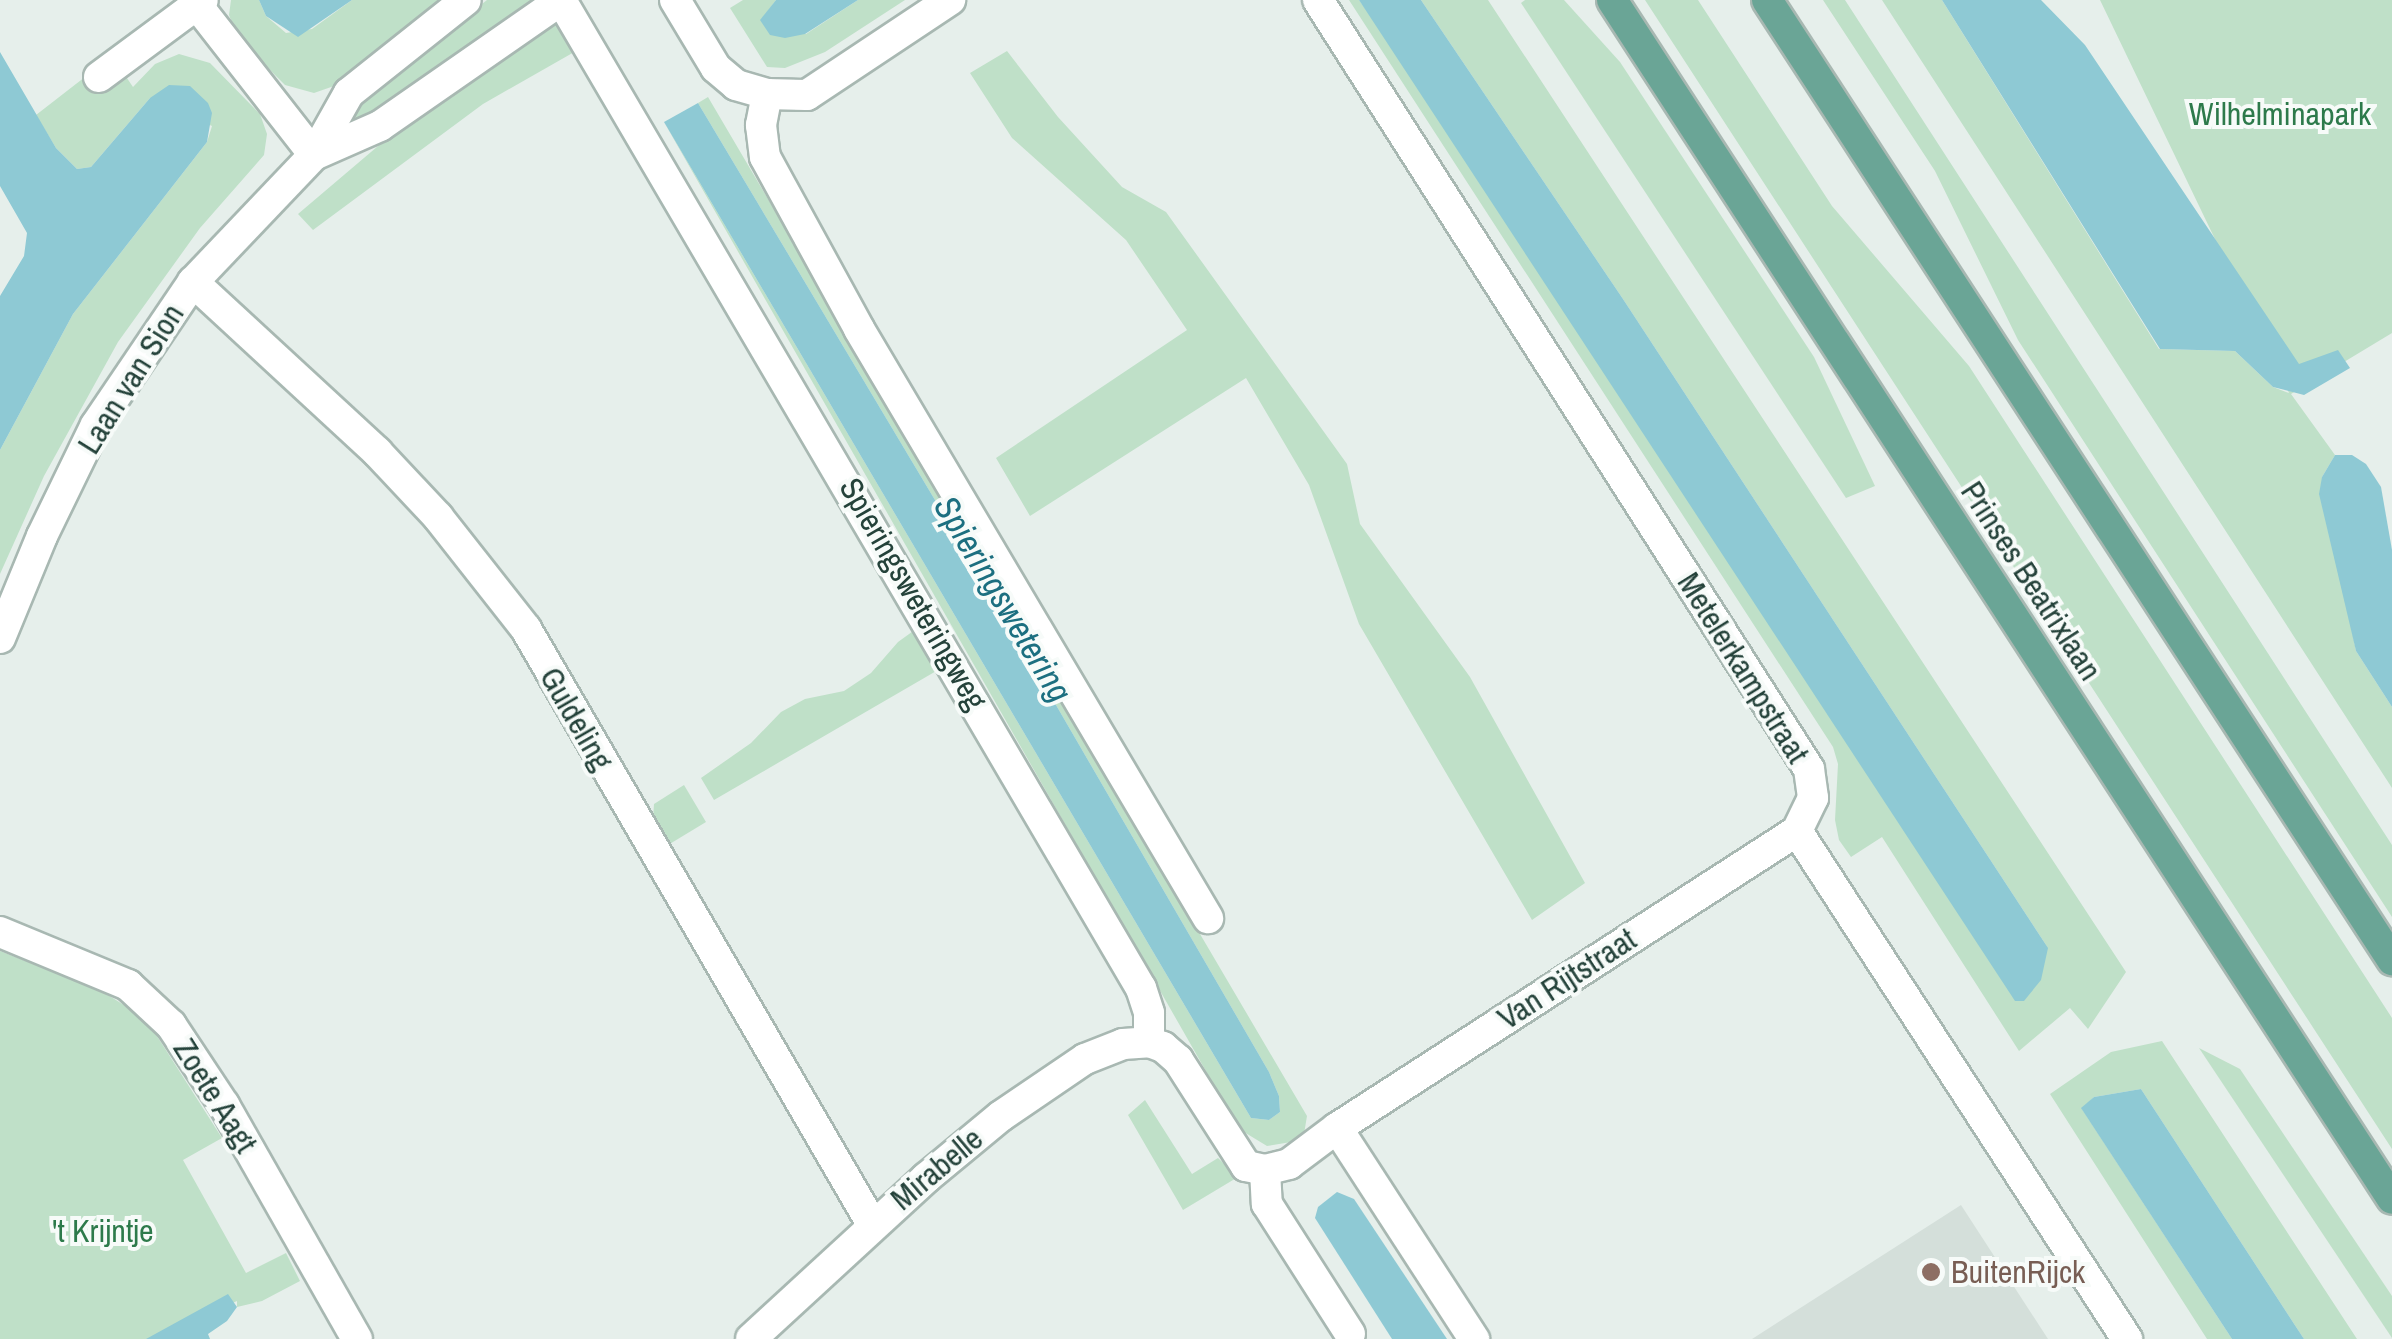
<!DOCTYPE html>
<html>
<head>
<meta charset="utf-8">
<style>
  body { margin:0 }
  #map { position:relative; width:2392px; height:1339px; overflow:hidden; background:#e6efeb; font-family:"Archivo Narrow",sans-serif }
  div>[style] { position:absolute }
  .built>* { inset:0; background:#d4dfda }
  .green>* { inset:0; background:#bfe0c8 }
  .water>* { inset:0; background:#8ec9d4 }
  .roads { filter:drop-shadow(2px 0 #a8b8b2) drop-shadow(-2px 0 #a8b8b2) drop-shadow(0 2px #a8b8b2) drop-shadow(0 -2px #a8b8b2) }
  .minor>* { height:30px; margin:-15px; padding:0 15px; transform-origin:15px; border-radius:15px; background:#fff }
  .tertiary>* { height:30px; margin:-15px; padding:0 15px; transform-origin:15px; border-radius:15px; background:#fff }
  .primary>* { height:30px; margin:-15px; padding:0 15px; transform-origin:15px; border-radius:15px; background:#6aa596 }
  .dots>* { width:28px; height:28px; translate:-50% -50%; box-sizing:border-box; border:5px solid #f7fbf9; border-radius:50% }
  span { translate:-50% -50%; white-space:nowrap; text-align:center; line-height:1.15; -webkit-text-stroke:8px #f7fbf9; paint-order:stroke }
  .park-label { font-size:32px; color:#2d7a4b }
  .street-label { font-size:32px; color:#24423a }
  .education-label { font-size:32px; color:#785e54 }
  .left { translate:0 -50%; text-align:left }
  .water-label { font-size:35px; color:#1c6f80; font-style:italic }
</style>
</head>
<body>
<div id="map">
  <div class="built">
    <i style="clip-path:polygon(1961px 1205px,2048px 1339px,1752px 1339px)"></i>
  </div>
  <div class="green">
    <i style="clip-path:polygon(231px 0,259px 0,266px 16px,286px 33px,312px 29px,352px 0,439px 0,334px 86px,314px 93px,285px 85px,238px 38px,229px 15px)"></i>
    <i style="clip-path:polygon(487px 0,545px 0,367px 121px,352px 118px,351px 109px)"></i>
    <i style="clip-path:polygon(743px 0,776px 0,761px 20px,806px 34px,858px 0,905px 0,825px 52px,785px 68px,767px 67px,730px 8px)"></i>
    <i style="clip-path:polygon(1349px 0,1359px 0,2048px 948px,1623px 299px,1421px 0,1488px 0,2126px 972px,2088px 1029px,2070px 1008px,2019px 1051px,1882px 837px,1851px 857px,1839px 840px,1835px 820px,1838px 764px,1833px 747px)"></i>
    <i style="clip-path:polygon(1525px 0,1564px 0,1620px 62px,1814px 357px,1875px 486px,1846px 498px,1521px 3px)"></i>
    <i style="clip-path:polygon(1645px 0,1698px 0,1832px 206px,1969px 366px,2392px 1018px,2392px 1149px)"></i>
    <i style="clip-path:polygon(1823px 0,1845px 0,2392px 845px,2392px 917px,2018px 340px,1935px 171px)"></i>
    <i style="clip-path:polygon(1882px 0,1942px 0,2159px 349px,2235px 351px,2273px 387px,2289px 393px,2100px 0,2392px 0,2392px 333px,2291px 394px,2335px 455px,2322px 477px,2356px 651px,2392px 707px,2392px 788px)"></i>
    <i style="clip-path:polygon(559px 22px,576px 51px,483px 104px,313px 230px,298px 214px,391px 135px)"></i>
    <i style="clip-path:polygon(1007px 51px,1058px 117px,1122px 187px,1166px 212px,1347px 464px,1360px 524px,1470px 677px,1585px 883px,1532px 920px,1359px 624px,1309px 485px,1246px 378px,1030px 516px,996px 458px,1187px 330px,1126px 240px,1012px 138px,970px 73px)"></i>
    <i style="clip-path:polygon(179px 54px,210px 63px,260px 114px,267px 134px,264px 155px,200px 228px,118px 342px,44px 476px,0 574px,0 450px,73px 314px,207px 142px,212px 126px,150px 98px,91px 167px,77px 169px,56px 148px,36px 115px,112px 56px,133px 87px,155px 64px)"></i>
    <i style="clip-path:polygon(708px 97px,1307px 1116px,1304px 1134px,1291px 1142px,1267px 1146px,1239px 1129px,664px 122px,1251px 1118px,1269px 1120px,1280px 1112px,1279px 1096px,1269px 1072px,1009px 624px,698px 103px)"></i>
    <i style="clip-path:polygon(916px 629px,938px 670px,714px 800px,701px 778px,751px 743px,781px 712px,805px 699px,844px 691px,871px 673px,898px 642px)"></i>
    <i style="clip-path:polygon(684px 785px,706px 822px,668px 845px,653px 820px,654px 804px)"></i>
    <i style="clip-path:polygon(0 951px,100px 990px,135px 1012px,155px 1033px,222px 1138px,183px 1160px,246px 1273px,286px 1253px,300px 1281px,262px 1301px,237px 1307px,237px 1301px,154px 1339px,0 1339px)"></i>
    <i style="clip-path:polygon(2162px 1041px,2357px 1339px,2304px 1339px,2141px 1089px,2094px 1097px,2082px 1109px,2232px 1339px,2207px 1339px,2050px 1094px,2111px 1052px)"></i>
    <i style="clip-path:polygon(2199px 1048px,2240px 1069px,2392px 1296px,2392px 1338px)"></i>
    <i style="clip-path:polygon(1145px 1100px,1192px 1174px,1218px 1158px,1238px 1177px,1183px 1210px,1128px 1115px)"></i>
  </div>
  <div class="water">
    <i style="clip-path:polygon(259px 0,352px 0,298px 37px,266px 16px)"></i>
    <i style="clip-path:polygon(776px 0,858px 0,805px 34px,785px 38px,770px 35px,760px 20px)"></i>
    <i style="clip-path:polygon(1359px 0,1421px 0,1623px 299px,2048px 948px,2041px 980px,2024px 1001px,2015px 1001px)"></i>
    <i style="clip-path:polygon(1942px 0,2041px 0,2085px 45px,2299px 364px,2338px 350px,2350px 368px,2304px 395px,2273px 387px,2235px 351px,2160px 349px)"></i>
    <i style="clip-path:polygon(0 52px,56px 148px,77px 169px,91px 167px,150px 98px,169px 85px,190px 86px,208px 103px,212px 113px,207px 142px,73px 314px,0 450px,0 296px,24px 256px,27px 233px,0 186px)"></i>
    <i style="clip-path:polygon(698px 103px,1009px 624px,1269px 1072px,1279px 1096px,1280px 1112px,1269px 1120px,1251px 1118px,664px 122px)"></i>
    <i style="clip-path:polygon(2335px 455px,2352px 455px,2366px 464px,2381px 487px,2392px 550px,2392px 707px,2356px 651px,2319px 494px,2322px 477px)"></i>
    <i style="clip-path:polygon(2141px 1089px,2304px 1339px,2232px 1339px,2081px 1108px,2094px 1097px)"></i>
    <i style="clip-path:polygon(1337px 1192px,1354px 1199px,1447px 1339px,1392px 1339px,1315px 1218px,1318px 1207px)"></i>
    <i style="clip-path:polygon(228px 1294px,237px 1307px,227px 1321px,208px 1334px,210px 1339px,146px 1339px)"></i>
  </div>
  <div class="roads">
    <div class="minor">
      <i style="left:561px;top:0;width:1146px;rotate:59.59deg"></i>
      <i style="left:1141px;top:988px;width:26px;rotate:72deg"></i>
      <i style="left:1149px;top:1013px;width:29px;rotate:90deg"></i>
      <i style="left:675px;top:0;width:79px;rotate:58.9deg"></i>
      <i style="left:716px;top:68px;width:26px;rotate:40deg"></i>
      <i style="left:736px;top:85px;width:32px;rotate:16deg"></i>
      <i style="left:767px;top:94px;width:40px;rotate:1.4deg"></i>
      <i style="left:807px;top:95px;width:172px;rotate:-33.6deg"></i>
      <i style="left:1318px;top:0;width:912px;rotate:57.44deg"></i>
      <i style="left:1809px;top:769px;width:29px;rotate:82deg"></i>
      <i style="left:1813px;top:798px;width:37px;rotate:116deg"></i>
      <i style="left:1797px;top:831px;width:606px;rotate:56.99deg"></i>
      <i style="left:197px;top:5px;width:190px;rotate:52deg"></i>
      <i style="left:99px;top:77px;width:129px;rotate:-36.5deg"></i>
      <i style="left:767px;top:94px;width:32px;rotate:101deg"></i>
      <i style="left:761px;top:125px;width:32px;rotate:83deg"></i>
      <i style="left:765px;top:157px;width:196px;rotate:61.3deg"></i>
      <i style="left:859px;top:329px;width:685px;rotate:59.35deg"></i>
      <i style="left:193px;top:282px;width:251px;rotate:42.7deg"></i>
      <i style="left:377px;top:452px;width:89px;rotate:46.8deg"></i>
      <i style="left:438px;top:517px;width:142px;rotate:51.8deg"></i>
      <i style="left:526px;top:629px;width:688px;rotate:59.82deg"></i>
      <i style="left:0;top:932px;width:139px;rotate:22.5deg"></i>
      <i style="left:128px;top:985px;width:59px;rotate:42.9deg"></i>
      <i style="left:171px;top:1025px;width:96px;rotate:56.5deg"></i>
      <i style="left:224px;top:1105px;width:269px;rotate:60.4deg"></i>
      <i style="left:1337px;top:1128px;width:252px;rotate:57deg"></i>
      <i style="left:1265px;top:1170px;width:34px;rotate:87deg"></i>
      <i style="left:1267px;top:1204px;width:154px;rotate:57.4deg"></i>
      <i style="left:751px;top:1339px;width:238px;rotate:-42.6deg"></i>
      <i style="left:926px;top:1178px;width:97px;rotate:-39.6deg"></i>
      <i style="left:1001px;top:1116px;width:102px;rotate:-34.2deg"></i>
      <i style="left:1085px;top:1059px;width:41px;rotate:-21.5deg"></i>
      <i style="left:1123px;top:1044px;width:26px;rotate:-4deg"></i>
      <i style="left:1149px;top:1042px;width:15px;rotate:20deg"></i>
      <i style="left:1163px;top:1047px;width:20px;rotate:41deg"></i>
      <i style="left:1178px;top:1060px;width:126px;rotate:57.3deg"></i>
      <i style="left:1246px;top:1166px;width:19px;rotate:12deg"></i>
      <i style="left:1265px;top:1170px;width:25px;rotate:-14deg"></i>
      <i style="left:1289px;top:1164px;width:60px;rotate:-36.9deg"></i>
      <i style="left:1337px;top:1128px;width:548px;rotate:-32.85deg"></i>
    </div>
    <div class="tertiary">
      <i style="left:314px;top:155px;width:72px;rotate:-23.7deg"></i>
      <i style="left:380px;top:126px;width:221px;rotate:-34.8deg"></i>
      <i style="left:0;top:638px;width:110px;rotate:-67.6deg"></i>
      <i style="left:42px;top:536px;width:123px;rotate:-64.1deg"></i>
      <i style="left:96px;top:425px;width:173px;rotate:-55.9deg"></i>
      <i style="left:193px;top:282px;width:175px;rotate:-46.4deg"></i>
      <i style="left:314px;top:155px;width:71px;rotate:-60.6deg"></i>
      <i style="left:349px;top:93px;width:149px;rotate:-38.5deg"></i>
    </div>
    <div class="primary">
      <i style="left:1612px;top:0;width:1430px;rotate:56.95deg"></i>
      <i style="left:1767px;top:0;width:1146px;rotate:56.93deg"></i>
    </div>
  </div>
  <div class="dots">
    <i style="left:1931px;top:1272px;background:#8d6e63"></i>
  </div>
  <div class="park-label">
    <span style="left:2280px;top:114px">Wilhelminapark</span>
    <span style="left:103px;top:1231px">'t Krijntje</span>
  </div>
  <div class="street-label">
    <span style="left:131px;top:379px;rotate:-58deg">Laan van Sion</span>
    <span style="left:2031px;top:581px;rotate:57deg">Prinses Beatrixlaan</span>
    <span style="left:913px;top:594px;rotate:60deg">Spieringsweteringweg</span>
    <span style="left:1743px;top:668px;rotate:58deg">Metelerkampstraat</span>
    <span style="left:576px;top:719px;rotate:60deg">Guldeling</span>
    <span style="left:1567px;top:979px;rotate:-33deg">Van Rijtstraat</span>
    <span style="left:215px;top:1096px;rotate:58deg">Zoete Aagt</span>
    <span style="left:937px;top:1169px;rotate:-40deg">Mirabelle</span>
  </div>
  <div class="education-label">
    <span class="left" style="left:1951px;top:1272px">BuitenRijck</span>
  </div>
  <div class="water-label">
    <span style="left:1003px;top:599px;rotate:59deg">Spieringswetering</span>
  </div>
</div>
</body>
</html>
